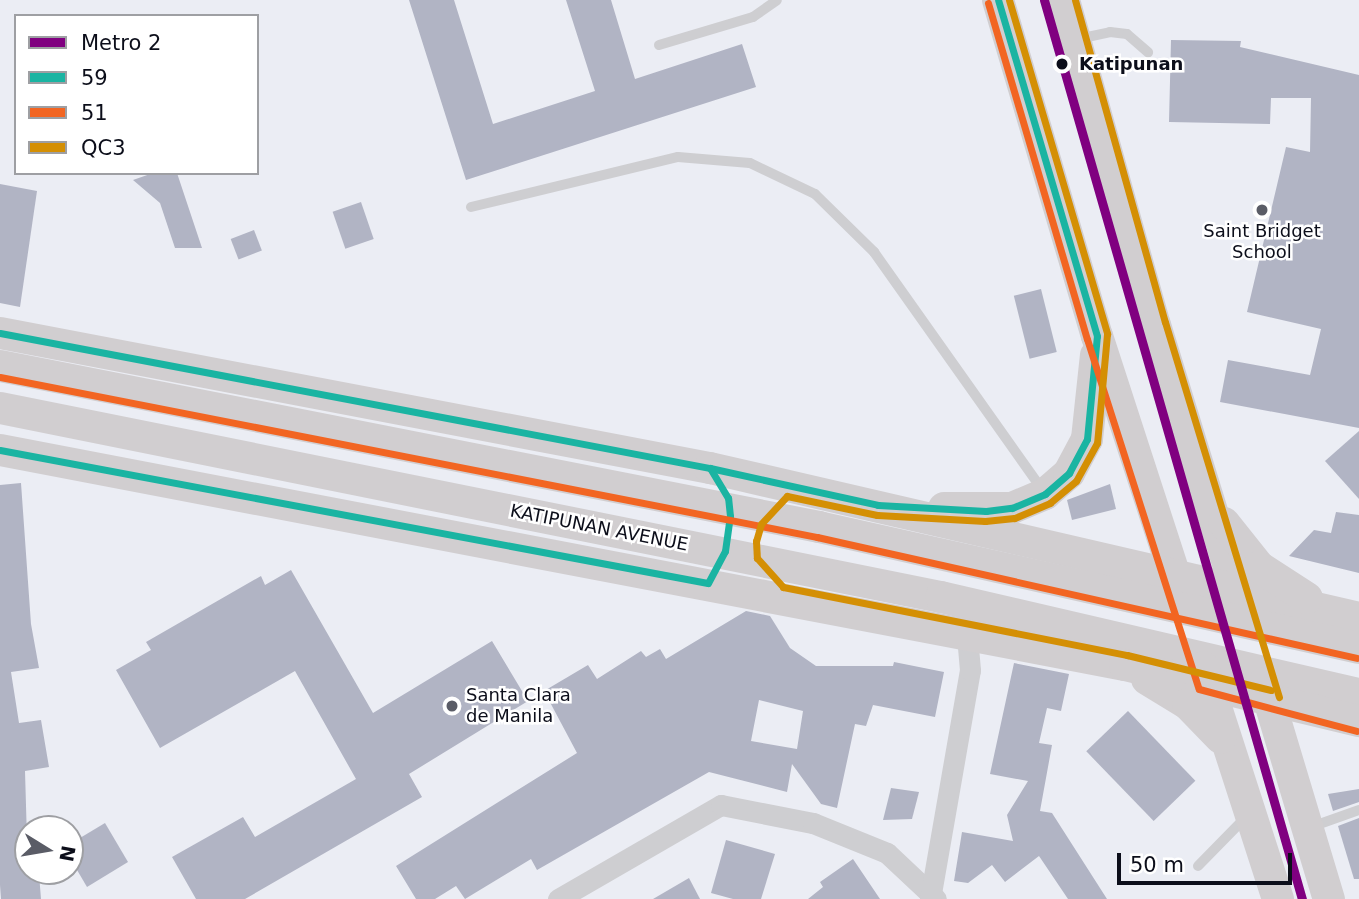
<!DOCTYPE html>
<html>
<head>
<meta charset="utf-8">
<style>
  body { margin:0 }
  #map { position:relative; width:1359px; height:899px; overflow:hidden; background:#ebedf4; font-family:"DejaVu Sans",sans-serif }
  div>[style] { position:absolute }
  .building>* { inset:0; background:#b1b4c4; transform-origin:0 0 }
  .lane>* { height:10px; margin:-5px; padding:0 5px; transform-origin:5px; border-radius:5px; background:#ceced1 }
  .street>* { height:21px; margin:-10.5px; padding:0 10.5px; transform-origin:10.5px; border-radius:10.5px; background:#ceced1 }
  .primary>* { height:32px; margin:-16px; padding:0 16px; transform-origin:16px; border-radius:16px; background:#d1ced0 }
  .bus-1>* { height:7px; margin:-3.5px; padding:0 3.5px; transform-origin:3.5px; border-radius:3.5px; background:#1ab4a2 }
  .bus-2>* { height:7px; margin:-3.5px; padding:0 3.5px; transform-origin:3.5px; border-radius:3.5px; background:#f26522 }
  .bus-3>* { height:7px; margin:-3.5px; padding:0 3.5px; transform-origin:3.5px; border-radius:3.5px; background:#d48f04 }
  .metro-1>* { height:9px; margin:-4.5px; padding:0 4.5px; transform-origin:4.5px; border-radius:4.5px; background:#800080 }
  .dots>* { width:19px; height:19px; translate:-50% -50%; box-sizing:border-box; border:4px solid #fff; border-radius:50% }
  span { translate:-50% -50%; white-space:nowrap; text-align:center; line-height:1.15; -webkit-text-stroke:5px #fff; paint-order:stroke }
  .stop-label { font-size:18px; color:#0c0e1a; font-weight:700 }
  .left { translate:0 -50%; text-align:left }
  .poi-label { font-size:18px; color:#0c0e1a }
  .street-label { font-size:18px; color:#0c0e1a }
  .legend { position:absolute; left:14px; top:14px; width:245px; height:161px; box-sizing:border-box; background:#fff; border:2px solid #9e9fa3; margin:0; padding:9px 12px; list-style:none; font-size:21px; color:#0c0e1a }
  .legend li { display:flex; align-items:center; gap:14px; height:35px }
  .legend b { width:35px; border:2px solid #9e9fa3 }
  .north { position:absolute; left:14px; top:815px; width:70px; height:70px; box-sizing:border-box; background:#fff; border:2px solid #9e9fa3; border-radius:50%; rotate:101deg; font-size:19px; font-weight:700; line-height:28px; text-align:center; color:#0c0e1a }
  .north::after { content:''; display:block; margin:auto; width:24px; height:32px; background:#5a5c66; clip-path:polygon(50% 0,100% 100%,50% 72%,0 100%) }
  .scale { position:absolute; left:1117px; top:853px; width:175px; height:32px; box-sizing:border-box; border:4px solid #0c0e1a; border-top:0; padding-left:9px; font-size:21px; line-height:24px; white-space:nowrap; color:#0c0e1a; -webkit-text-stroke:5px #fff; paint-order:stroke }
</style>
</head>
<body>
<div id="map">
  <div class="building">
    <i style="clip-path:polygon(409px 0,454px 0,493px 124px,595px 91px,566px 0,611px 0,635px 79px,742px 44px,756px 87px,466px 180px)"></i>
    <i style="clip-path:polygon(1171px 40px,1241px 41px,1240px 47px,1359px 75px,1359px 428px,1220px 402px,1228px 360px,1310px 375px,1321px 329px,1247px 312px,1286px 147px,1310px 152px,1311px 98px,1271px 98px,1270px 124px,1169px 122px)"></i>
    <i style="clip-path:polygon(153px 173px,177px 173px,202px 248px,175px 248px,160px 203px,133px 180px)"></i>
    <i style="clip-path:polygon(0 184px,37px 191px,20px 307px,0 303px)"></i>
    <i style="left:361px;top:202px;width:39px;height:30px;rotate:71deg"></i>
    <i style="left:254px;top:230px;width:22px;height:25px;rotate:69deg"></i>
    <i style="left:1041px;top:289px;width:65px;height:28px;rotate:76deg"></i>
    <i style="clip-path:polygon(1359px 431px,1359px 499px,1325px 461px)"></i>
    <i style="clip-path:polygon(21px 483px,31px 624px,39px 668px,11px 672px,19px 723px,41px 720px,49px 767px,25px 771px,28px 874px,39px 874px,41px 899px,1px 899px,0 885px,0 485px)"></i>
    <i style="clip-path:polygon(1110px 484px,1116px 509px,1072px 520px,1067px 500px)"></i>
    <i style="clip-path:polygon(1336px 512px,1359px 515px,1359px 573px,1289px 556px,1314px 530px,1331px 533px)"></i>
    <i style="clip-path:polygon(291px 570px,373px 713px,492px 641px,528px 701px,409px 774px,422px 797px,245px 899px,196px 899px,172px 857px,243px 817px,255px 837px,356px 779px,295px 671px,160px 748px,116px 670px,151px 650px,146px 642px,261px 576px,265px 585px)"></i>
    <i style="clip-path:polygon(evenodd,746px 611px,770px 616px,790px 648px,816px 666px,893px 666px,894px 662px,944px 672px,935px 717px,873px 705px,866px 726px,855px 724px,837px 808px,821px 804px,792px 764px,787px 792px,709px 772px,537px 870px,531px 859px,465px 899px,456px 886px,435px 899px,416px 899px,396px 866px,577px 753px,544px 691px,588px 665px,597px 679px,641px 651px,646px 657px,660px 649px,666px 659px,746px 611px,759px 700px,803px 711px,797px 749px,751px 741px,759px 700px)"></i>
    <i style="clip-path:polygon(1014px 663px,1069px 674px,1061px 711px,1047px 708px,1039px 743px,1052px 745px,1040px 811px,1052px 813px,1107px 899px,1068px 899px,1039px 856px,1005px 882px,992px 865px,968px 883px,954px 881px,962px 832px,1013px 841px,1007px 815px,1028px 781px,990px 774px)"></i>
    <i style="left:1128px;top:711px;width:97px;height:58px;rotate:46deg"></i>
    <i style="clip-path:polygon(891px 788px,919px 792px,912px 819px,883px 820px)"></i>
    <i style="clip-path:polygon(1359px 789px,1359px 802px,1333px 811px,1328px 794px)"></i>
    <i style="clip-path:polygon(1359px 818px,1359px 879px,1354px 879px,1338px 826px)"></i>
    <i style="clip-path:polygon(105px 823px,128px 862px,87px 887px,70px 858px,70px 844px)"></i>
    <i style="clip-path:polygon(726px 840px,775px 854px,761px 899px,733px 899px,711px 893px)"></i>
    <i style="clip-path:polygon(853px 859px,880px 899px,808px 899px,823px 887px,820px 882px)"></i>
    <i style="clip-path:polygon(689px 878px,700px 899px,653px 899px)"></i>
  </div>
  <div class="lane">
    <i style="left:1078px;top:39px;width:33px;rotate:-12deg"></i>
    <i style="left:1110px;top:32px;width:17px;rotate:7deg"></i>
    <i style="left:1127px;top:34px;width:28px;rotate:41deg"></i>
    <i style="left:659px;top:45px;width:98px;rotate:-16.6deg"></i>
    <i style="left:753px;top:17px;width:29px;rotate:-35deg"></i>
    <i style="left:471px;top:207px;width:213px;rotate:-13.6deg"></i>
    <i style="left:678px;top:157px;width:72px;rotate:4.8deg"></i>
    <i style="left:750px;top:163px;width:72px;rotate:25.5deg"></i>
    <i style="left:815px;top:194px;width:83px;rotate:44.5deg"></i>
    <i style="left:874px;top:252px;width:293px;rotate:54.7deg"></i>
    <i style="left:1311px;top:827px;width:51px;rotate:-19.5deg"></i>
    <i style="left:1198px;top:866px;width:71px;rotate:-45.6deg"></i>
  </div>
  <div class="street">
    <i style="left:558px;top:899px;width:188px;rotate:-30deg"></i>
    <i style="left:721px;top:805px;width:94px;rotate:11.1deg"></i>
    <i style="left:813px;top:823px;width:80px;rotate:22.1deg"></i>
    <i style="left:887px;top:853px;width:67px;rotate:43.2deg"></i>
    <i style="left:930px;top:899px;width:232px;rotate:-80.1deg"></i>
    <i style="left:970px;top:670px;width:36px;rotate:-95deg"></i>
  </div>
  <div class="primary">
    <i style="left:998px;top:0;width:350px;rotate:73.6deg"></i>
    <i style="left:1097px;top:336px;width:271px;rotate:72deg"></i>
    <i style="left:1064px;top:0;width:337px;rotate:74.4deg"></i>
    <i style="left:1155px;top:325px;width:294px;rotate:73deg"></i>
    <i style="left:0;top:333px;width:723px;rotate:10.77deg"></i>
    <i style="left:710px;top:468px;width:666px;rotate:13.01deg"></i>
    <i style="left:0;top:366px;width:835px;rotate:11.12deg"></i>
    <i style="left:819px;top:527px;width:553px;rotate:12.63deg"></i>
    <i style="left:0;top:408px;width:960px;rotate:11.36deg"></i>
    <i style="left:941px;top:597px;width:429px;rotate:13.1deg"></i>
    <i style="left:0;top:450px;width:1145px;rotate:10.82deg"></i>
    <i style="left:1125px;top:665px;width:241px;rotate:13.5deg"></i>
    <i style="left:944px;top:508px;width:68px"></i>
    <i style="left:1012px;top:508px;width:36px;rotate:-23deg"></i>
    <i style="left:1045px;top:494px;width:32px;rotate:-41deg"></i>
    <i style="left:1069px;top:473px;width:38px;rotate:-62deg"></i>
    <i style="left:1087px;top:439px;width:84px;rotate:-83.9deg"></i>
    <i style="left:1224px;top:523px;width:56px;rotate:51.5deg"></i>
    <i style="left:1259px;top:567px;width:57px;rotate:32.9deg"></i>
    <i style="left:1203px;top:667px;width:244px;rotate:72.1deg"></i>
    <i style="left:1147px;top:679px;width:48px;rotate:31.4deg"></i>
    <i style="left:1188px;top:704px;width:47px;rotate:45.9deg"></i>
    <i style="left:1264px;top:683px;width:226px;rotate:73.3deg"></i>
  </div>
  <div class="bus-1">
    <i style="left:0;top:333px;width:723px;rotate:10.77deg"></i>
    <i style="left:710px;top:468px;width:172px;rotate:12.4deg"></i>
    <i style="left:878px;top:505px;width:108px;rotate:3.2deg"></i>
    <i style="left:986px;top:511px;width:26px;rotate:-7deg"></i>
    <i style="left:1012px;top:508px;width:36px;rotate:-23deg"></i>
    <i style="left:1045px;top:494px;width:32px;rotate:-41deg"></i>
    <i style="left:1069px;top:473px;width:38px;rotate:-62deg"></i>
    <i style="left:1087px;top:439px;width:103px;rotate:-84.5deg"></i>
    <i style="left:1097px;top:336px;width:350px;rotate:-106.4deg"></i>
    <i style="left:0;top:450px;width:720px;rotate:10.64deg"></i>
    <i style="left:708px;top:583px;width:36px;rotate:-62deg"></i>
    <i style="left:725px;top:551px;width:35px;rotate:-82deg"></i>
    <i style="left:730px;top:516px;width:18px;rotate:-96deg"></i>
    <i style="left:728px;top:498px;width:35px;rotate:-121deg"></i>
  </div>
  <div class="bus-2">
    <i style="left:988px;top:3px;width:350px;rotate:73.6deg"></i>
    <i style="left:1087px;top:339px;width:367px;rotate:72.3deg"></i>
    <i style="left:1199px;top:689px;width:163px;rotate:14.9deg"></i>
    <i style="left:0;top:377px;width:833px;rotate:11.08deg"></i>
    <i style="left:817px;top:537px;width:553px;rotate:12.63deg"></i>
  </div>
  <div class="bus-3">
    <i style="left:1009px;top:0;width:348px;rotate:73.6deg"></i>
    <i style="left:1107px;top:334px;width:109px;rotate:95.2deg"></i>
    <i style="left:1097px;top:443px;width:43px;rotate:118.9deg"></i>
    <i style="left:1076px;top:481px;width:34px;rotate:140deg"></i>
    <i style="left:1050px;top:503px;width:39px;rotate:157deg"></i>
    <i style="left:1014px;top:518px;width:29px;rotate:174deg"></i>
    <i style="left:985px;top:521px;width:108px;rotate:-176.8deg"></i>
    <i style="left:877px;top:515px;width:92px;rotate:-168.1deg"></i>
    <i style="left:787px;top:496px;width:38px;rotate:133deg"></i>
    <i style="left:761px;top:524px;width:18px;rotate:106deg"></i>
    <i style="left:756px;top:541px;width:17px;rotate:87deg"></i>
    <i style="left:757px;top:558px;width:39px;rotate:48deg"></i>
    <i style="left:783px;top:587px;width:351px;rotate:11.2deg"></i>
    <i style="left:1127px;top:655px;width:148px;rotate:13.7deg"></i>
    <i style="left:1075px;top:0;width:334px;rotate:74.4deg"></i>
    <i style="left:1165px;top:322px;width:392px;rotate:73.1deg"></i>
  </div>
  <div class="metro-1">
    <i style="left:1044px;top:0;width:935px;rotate:73.99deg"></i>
  </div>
  <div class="dots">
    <i style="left:1062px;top:64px;background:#0c0e1a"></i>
    <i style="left:1262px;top:210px;background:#5a5c66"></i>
    <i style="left:452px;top:706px;background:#5a5c66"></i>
  </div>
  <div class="stop-label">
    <span class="left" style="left:1079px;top:64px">Katipunan</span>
  </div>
  <div class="poi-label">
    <span style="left:1262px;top:242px">Saint Bridget<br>School</span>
    <span class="left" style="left:466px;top:706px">Santa Clara<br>de Manila</span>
  </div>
  <div class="street-label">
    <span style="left:599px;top:528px;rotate:11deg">KATIPUNAN AVENUE</span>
  </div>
  <ul class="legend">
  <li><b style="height:9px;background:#800080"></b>Metro 2</li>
  <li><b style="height:9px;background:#1ab4a2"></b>59</li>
  <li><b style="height:9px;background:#f26522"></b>51</li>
  <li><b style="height:9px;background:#d48f04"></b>QC3</li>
  </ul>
  <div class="north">N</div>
  <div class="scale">50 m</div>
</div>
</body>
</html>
